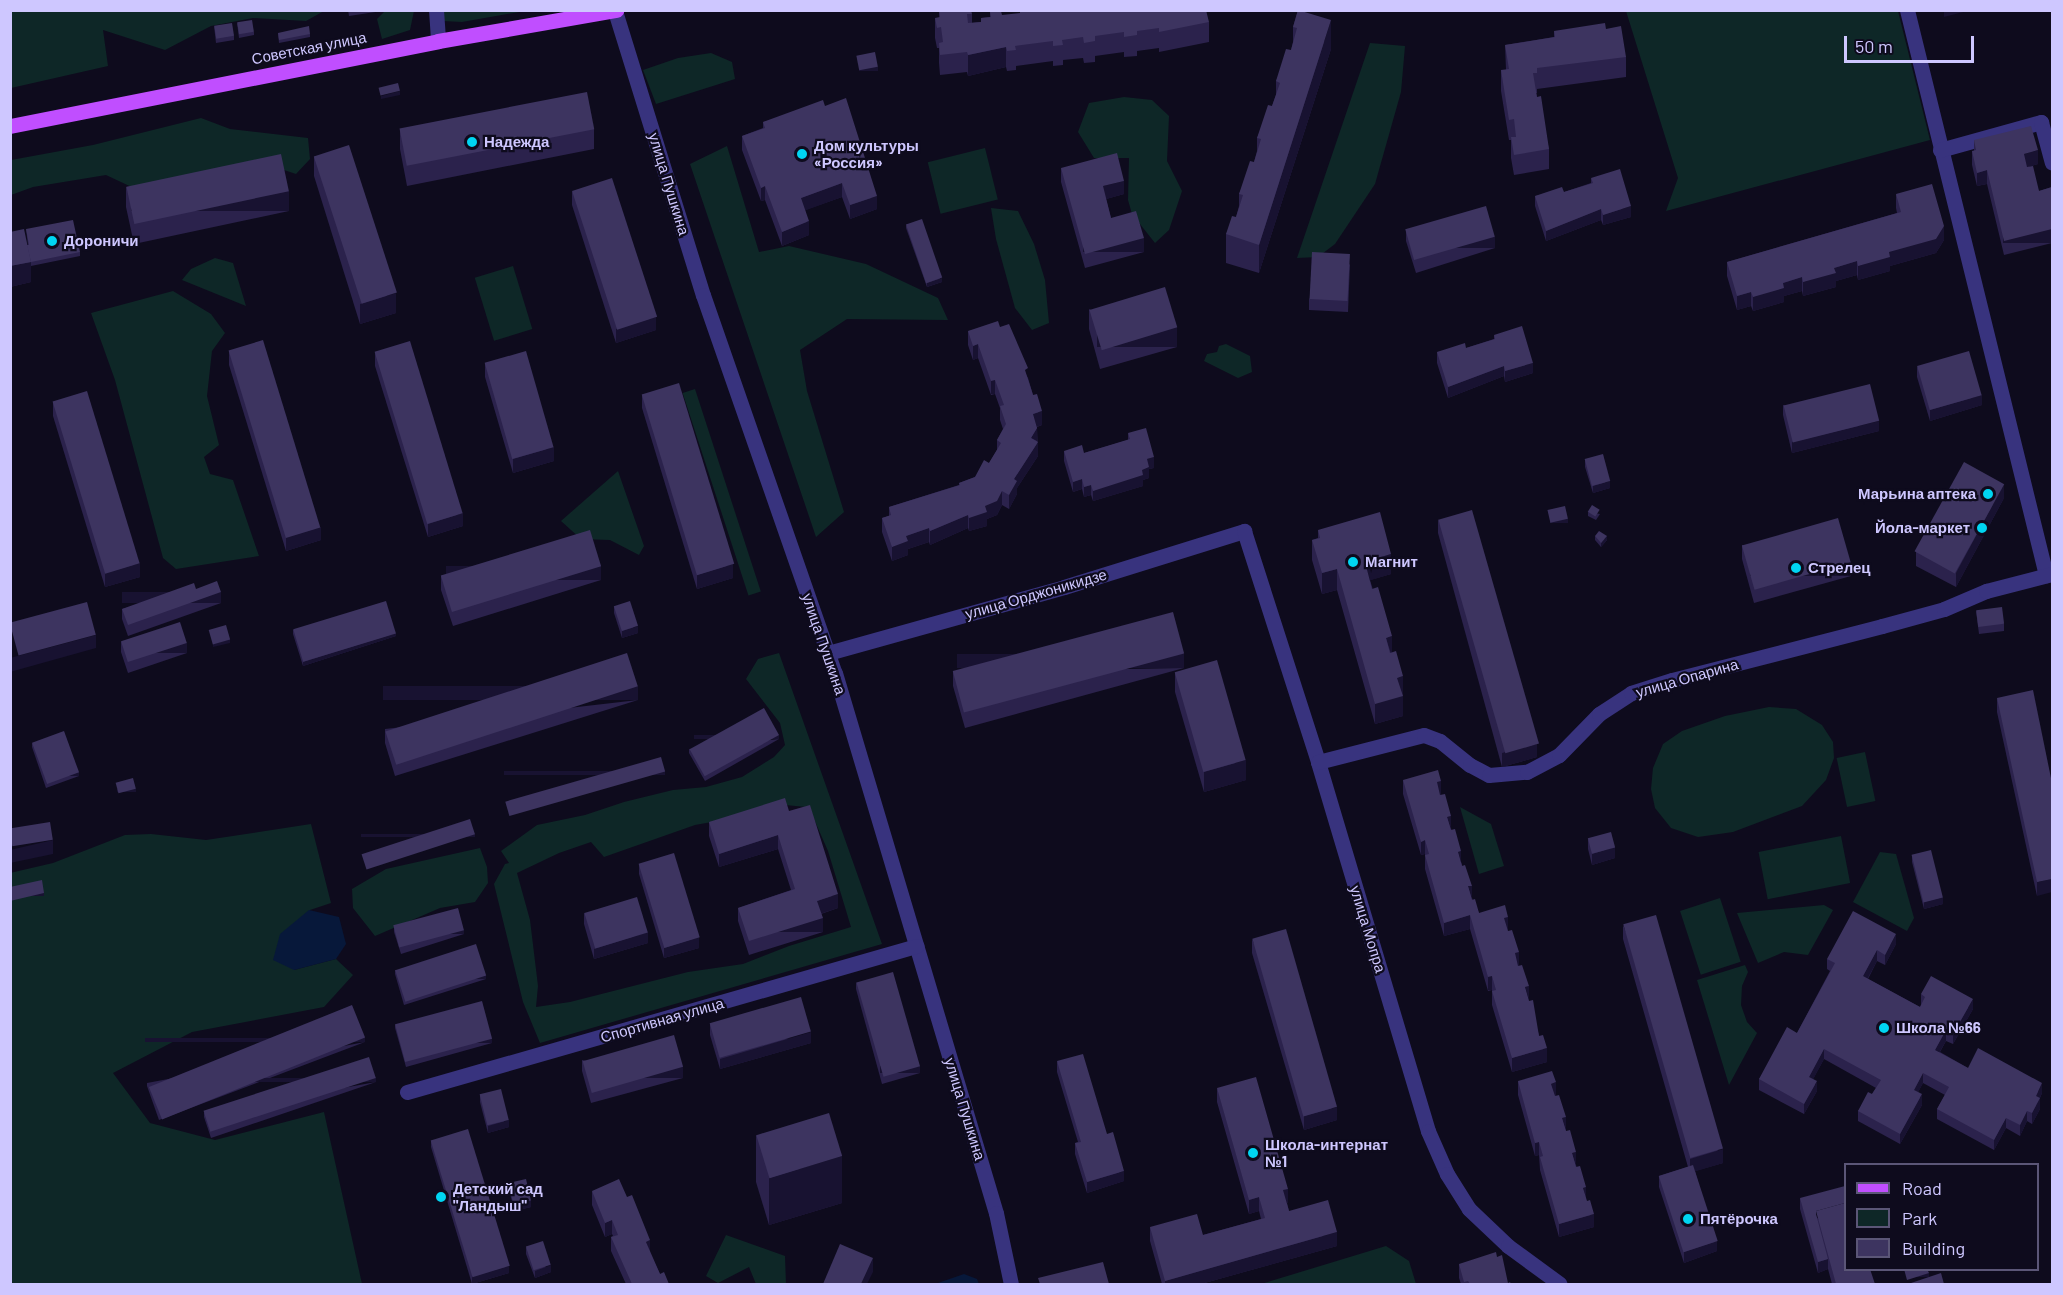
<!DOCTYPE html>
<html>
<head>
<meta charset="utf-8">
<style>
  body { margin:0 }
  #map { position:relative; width:2063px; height:1295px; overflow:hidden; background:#0e0b1d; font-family:Barlow,sans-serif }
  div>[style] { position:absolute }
  .green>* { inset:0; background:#0e2727; transform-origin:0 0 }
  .water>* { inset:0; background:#07183a }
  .minor>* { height:15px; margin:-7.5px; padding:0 7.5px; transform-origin:7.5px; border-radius:7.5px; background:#38337e }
  .major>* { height:15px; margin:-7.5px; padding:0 7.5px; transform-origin:7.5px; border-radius:7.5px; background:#c04eff }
  .wall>* { inset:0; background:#2b224c }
  .shaded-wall>* { inset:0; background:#181231; transform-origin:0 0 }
  .building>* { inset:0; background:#3d3460; transform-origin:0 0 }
  .dots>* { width:16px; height:16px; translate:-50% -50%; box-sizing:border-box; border:3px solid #0e0b1d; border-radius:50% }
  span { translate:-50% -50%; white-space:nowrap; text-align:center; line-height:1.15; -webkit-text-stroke:4.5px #0e0b1d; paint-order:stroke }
  .street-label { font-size:15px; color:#cec7ff }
  .poi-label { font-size:15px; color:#cec7ff; font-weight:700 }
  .left { translate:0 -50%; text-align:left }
  .right { translate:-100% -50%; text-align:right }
  .frame { position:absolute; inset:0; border:12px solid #cec7ff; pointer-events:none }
  .legend { position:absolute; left:1844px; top:1163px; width:195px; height:108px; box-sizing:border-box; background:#0e0b1d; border:2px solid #5b5677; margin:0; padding:8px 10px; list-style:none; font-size:18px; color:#cec7ff }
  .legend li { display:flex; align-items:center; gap:12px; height:30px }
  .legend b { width:30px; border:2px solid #5b5677 }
  .scale { position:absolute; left:1844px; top:36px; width:130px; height:27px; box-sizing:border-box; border:3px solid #cec7ff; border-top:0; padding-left:8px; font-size:18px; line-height:21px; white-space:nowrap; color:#cec7ff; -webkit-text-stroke:4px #0e0b1d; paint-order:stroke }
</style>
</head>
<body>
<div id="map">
  <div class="green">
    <i style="clip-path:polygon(10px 11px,11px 10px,324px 11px,306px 21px,253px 18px,211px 26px,165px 50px,103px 30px,108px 66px,11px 88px)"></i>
    <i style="clip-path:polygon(385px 11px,414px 11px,410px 30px,382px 39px,377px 19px)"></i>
    <i style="clip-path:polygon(444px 11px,525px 11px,462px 22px,443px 21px)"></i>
    <i style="clip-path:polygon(1626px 11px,1898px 11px,1930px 140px,1666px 211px,1678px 178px)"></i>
    <i style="clip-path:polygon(1370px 43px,1405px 46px,1401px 92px,1375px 184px,1335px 244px,1318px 257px,1297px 258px)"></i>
    <i style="clip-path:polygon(711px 53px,732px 62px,735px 79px,656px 104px,643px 70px,678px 58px)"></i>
    <i style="clip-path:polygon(1124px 97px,1152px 100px,1169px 116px,1167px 161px,1182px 191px,1169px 230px,1155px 243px,1132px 214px,1128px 200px,1129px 158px,1094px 158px,1078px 132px,1089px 103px)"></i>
    <i style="clip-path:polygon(201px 118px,230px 129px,308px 138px,310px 159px,296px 174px,281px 169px,138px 190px,106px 175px,33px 187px,11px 195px,11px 160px,93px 145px)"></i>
    <i style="clip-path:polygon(727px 146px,759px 252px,789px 246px,866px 264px,938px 298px,948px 320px,847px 319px,800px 350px,807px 391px,844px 512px,816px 537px,690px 164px)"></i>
    <i style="left:985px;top:148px;width:53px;height:59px;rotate:76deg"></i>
    <i style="clip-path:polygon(991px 208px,1018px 211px,1034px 244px,1045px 280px,1049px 323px,1032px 330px,1015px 308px,996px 239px)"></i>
    <i style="clip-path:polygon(215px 258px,233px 263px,246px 306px,182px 280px,191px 269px)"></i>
    <i style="left:513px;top:266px;width:66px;height:40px;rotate:73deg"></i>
    <i style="clip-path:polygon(173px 291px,211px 314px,225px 333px,212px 351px,207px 396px,219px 445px,204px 457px,210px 474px,233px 480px,259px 556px,176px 569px,163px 558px,115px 380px,91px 313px)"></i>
    <i style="clip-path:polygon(1226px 344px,1250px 356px,1252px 372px,1238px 378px,1204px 361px,1207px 354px,1217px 352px,1219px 346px)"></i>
    <i style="left:695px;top:389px;width:213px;height:13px;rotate:72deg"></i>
    <i style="clip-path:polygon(618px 471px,644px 546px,639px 555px,610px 540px,581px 539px,561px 521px)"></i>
    <i style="clip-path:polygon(evenodd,779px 653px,882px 944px,540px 1043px,523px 1002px,494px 884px,505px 864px,509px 863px,501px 851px,537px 825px,585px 815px,624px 802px,673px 790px,706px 787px,742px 777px,774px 757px,785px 745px,780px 723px,746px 679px,758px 659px,779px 653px,775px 804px,806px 807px,814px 819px,828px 851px,851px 927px,789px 946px,743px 964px,688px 972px,570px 1002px,536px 1007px,538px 986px,530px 920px,517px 873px,559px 853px,591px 842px,604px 857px,695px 825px,723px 820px,775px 804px)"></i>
    <i style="clip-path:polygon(1769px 707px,1796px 709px,1822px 725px,1833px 742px,1834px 758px,1826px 780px,1802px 806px,1733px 832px,1698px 837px,1671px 828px,1655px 808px,1651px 789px,1653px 768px,1663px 744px,1682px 731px,1725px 716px)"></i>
    <i style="left:1865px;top:752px;width:50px;height:29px;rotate:78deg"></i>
    <i style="clip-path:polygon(1460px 807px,1491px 824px,1504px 866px,1479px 874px)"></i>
    <i style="clip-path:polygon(311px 824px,331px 903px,310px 910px,294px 970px,336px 959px,353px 975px,324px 1007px,192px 1032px,113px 1073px,150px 1123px,215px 1140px,324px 1112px,362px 1284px,11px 1284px,10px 873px,53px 863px,125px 835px,151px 834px,206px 840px)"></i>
    <i style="left:1841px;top:836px;width:48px;height:84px;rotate:79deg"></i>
    <i style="clip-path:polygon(480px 848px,487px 867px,488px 883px,475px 902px,440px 908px,375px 936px,353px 908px,352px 889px,386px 869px)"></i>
    <i style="clip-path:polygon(1880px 852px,1896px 854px,1914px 918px,1907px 931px,1853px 902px)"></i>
    <i style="left:1720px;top:898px;width:67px;height:42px;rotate:72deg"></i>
    <i style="clip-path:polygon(1824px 905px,1833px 910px,1808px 955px,1784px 952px,1758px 963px,1737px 913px)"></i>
    <i style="clip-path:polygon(1745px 965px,1748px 972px,1742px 986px,1741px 1005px,1747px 1022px,1757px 1033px,1729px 1085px,1697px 980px)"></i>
    <i style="clip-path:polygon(726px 1235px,785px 1256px,786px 1284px,756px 1284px,749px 1267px,718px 1283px,706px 1276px)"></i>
    <i style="clip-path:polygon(1386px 1246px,1409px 1261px,1416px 1284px,1261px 1284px)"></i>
  </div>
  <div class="water">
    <i style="clip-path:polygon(309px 910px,339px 917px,346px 944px,336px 959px,294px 970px,273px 960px,280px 934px)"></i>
    <i style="clip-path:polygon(964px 1274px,977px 1279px,979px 1284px,935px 1284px)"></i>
  </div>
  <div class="minor">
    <i style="left:436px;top:10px;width:31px;rotate:86deg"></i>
    <i style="left:1907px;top:10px;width:582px;rotate:76.18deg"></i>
    <i style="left:615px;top:11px;width:297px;rotate:72.8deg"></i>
    <i style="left:703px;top:295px;width:400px;rotate:70.8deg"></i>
    <i style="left:835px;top:673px;width:563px;rotate:73.4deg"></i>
    <i style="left:996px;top:1213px;width:73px;rotate:78.1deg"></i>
    <i style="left:1940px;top:150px;width:105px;rotate:-15.5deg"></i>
    <i style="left:2041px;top:122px;width:42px;rotate:75deg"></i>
    <i style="left:828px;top:653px;width:245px;rotate:-15.6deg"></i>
    <i style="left:1064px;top:587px;width:189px;rotate:-17.3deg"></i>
    <i style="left:1244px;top:531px;width:243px;rotate:72.2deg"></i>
    <i style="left:1318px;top:762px;width:385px;rotate:73.4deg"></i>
    <i style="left:1428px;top:1131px;width:47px;rotate:66.2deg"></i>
    <i style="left:1447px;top:1174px;width:41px;rotate:57.8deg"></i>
    <i style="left:1469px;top:1209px;width:54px;rotate:43.5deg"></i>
    <i style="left:1508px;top:1246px;width:64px;rotate:36.2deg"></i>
    <i style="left:1318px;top:762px;width:109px;rotate:-14.3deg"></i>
    <i style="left:1424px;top:735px;width:17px;rotate:21deg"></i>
    <i style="left:1440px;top:741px;width:38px;rotate:39deg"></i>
    <i style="left:1470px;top:765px;width:21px;rotate:28deg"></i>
    <i style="left:1489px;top:775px;width:38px;rotate:-5deg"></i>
    <i style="left:1527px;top:772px;width:36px;rotate:-28deg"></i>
    <i style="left:1559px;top:755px;width:57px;rotate:-45.7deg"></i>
    <i style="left:1599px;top:714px;width:38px;rotate:-33deg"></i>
    <i style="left:1631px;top:693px;width:43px;rotate:-17.6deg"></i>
    <i style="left:1672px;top:680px;width:217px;rotate:-14.4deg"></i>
    <i style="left:1882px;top:626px;width:64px;rotate:-15.3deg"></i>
    <i style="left:1944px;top:609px;width:46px;rotate:-23.2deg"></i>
    <i style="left:1986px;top:591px;width:68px;rotate:-14.4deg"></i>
    <i style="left:407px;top:1092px;width:530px;rotate:-16deg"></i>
  </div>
  <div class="major">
    <i style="left:10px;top:126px;width:436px;rotate:-11.2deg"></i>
    <i style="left:438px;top:41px;width:181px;rotate:-9.9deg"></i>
  </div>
  <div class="wall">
    <i style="clip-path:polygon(348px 10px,382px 10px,382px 11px,349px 16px)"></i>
    <i style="clip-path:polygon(939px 10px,972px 14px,972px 23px,981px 22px,981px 18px,990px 17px,990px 12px,1002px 15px,1209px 22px,1209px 42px,1159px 52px,1159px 48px,1137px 51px,1137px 56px,1124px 57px,1124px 52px,1095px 56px,1095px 62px,1084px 63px,1083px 58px,1063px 60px,1063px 65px,1053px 66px,1053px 61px,1016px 66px,1016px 70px,1007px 71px,1006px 67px,968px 76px,967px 72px,940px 75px,939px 63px,939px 48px,937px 48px,935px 38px,935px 18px,939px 18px)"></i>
    <i style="clip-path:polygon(1298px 10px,1331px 49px,1259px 273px,1226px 263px,1226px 234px,1236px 217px,1239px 206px,1239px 194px,1254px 162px,1257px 151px,1257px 138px,1272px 106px,1276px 95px,1276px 81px,1291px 50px,1293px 42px,1293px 27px)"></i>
    <i style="clip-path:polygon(237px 23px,254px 32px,254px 35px,239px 38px)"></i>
    <i style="clip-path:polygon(214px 26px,234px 36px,234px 40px,216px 43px)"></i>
    <i style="clip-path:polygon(1606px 29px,1626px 57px,1626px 77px,1537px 89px,1537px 93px,1536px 93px,1549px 149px,1549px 169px,1514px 175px,1511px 158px,1511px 140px,1509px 140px,1501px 91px,1501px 70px,1506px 70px,1505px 45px,1554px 37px,1554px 31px)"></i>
    <i style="clip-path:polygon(278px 33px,310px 34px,310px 37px,279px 43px)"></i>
    <i style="clip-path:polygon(825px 106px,877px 209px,850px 219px,842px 197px,805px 210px,809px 235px,782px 246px,765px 200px,761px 201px,742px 150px,742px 136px,763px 128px,763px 122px)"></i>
    <i style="clip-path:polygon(400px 129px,594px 129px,594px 149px,407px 186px,400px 149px)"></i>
    <i style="clip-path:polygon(1974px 140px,2038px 164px,2027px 167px,2039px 191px,2052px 187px,2052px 243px,2004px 255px,1987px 184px,1977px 186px,1972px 165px,1972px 151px,1974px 151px)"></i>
    <i style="clip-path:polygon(314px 156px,396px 313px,360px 324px,314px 176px)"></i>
    <i style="clip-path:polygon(1061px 168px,1124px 194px,1106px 199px,1111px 218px,1144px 252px,1085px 268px,1061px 182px)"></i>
    <i style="clip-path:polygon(1591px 178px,1631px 217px,1603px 225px,1601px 220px,1546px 241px,1535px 206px,1535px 196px,1564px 192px,1591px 183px)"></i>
    <i style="clip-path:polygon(126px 187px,289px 211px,134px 244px,126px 207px)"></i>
    <i style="clip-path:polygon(572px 191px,656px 330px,616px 343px,572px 205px)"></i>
    <i style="clip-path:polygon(1896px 194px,1944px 240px,1936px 253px,1890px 266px,1890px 271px,1858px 280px,1857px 275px,1836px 281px,1836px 287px,1803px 296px,1802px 291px,1784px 296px,1784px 302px,1753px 311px,1751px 306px,1737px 310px,1727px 276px,1727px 262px,1897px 213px,1896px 208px)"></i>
    <i style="clip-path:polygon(906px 225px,942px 282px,927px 287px,906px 228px)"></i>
    <i style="clip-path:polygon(26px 229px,80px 252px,80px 256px,31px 266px,31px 282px,10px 287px,10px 232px,27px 245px,28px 245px)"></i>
    <i style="clip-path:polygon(1406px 230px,1495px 248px,1416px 273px,1406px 241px)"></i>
    <i style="clip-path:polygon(1350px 264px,1348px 312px,1309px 310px,1309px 299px)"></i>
    <i style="clip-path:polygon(1089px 309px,1177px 347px,1100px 369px,1089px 329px)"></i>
    <i style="clip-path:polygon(1000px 327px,1028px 378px,1042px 425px,1037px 427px,1038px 456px,1017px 488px,1017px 494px,1009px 509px,1002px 505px,997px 515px,987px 519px,987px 526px,969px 531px,968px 528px,930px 545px,929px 542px,908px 549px,908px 555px,892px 561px,882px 532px,882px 518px,889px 516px,889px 507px,959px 485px,959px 483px,975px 477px,989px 463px,997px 450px,997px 440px,1003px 429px,1000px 420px,1000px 408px,995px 394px,991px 395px,978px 358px,973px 360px,968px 345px,968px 331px)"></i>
    <i style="clip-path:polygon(1494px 335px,1533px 373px,1505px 382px,1504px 376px,1448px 398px,1437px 363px,1437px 352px,1466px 348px,1494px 339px)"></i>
    <i style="clip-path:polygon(229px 351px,321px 540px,286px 551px,229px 365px)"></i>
    <i style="clip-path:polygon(375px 352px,463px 526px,428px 537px,375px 366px)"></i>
    <i style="clip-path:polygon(485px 363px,554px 461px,513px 473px,485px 377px)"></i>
    <i style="clip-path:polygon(1917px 367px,1982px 405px,1930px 421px,1917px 377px)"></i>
    <i style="clip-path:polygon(642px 394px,733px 578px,697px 589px,642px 408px)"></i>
    <i style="clip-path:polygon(53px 402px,140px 577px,105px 587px,53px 416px)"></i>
    <i style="clip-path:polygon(1783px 405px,1879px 431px,1792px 453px,1783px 415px)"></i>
    <i style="clip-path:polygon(1128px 433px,1154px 468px,1149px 469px,1149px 478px,1143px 480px,1143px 486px,1093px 501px,1091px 495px,1084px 497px,1082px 489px,1073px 492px,1064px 461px,1064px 451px,1084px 453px,1128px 440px)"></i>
    <i style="clip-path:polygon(1585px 459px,1610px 488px,1593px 493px,1585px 467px)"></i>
    <i style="clip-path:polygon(2004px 498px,1956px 587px,1916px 566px,1916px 552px)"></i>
    <i style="clip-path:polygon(1588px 512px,1600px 514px,1596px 520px,1588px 516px)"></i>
    <i style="clip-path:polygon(1438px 519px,1537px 757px,1502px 767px,1438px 533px)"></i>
    <i style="clip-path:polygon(1318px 530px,1391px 574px,1370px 580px,1392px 652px,1403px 696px,1403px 716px,1375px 724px,1337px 590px,1322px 594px,1312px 560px,1312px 540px,1318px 538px)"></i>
    <i style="clip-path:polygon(1595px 536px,1607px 540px,1601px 547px,1595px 540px)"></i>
    <i style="clip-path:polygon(1742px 545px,1851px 576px,1754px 603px,1742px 559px)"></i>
    <i style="clip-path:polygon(441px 576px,601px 580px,453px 626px,441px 590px)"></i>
    <i style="clip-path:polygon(196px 589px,221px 603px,128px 636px,122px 619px,122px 609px)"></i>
    <i style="clip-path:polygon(614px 606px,638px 633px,622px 638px,614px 613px)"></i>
    <i style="clip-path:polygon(1976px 611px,2004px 624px,2004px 631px,1979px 634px)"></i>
    <i style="clip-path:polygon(293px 630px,396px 636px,303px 666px,293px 634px)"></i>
    <i style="clip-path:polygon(121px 642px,187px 653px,128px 673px,121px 652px)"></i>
    <i style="clip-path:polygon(1184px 668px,965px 728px,953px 686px,953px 672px)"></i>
    <i style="clip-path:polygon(1175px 672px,1246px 780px,1204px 792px,1175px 692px)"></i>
    <i style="clip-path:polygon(1997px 698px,2052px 783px,2037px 896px,1997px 712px)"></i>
    <i style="clip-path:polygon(638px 700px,395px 776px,385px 743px,385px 729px)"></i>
    <i style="clip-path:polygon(779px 739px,705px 781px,689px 753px,689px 749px)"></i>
    <i style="clip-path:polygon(32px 743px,79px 776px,46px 788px,32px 747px)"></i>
    <i style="clip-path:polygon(1403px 780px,1441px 795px,1472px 898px,1479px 913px,1508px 931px,1547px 1062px,1512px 1072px,1492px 1005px,1492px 990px,1488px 991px,1470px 929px,1444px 936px,1425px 869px,1425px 854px,1421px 855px,1403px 794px)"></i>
    <i style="clip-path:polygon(789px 811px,838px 908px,821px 914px,823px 932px,749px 955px,738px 921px,738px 908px,791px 890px,778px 849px,719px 867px,709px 836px,709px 822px)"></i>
    <i style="clip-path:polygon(1588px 839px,1615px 858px,1592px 865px,1588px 849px)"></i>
    <i style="clip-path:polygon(1912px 855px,1943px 904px,1924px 909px,1912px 862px)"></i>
    <i style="clip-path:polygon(639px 864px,699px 948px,664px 958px,639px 874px)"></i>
    <i style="clip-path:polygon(584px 913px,648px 943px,594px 959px,584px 924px)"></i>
    <i style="clip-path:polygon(1623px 925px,1723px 1163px,1695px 1171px,1717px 1251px,1684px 1263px,1659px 1187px,1659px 1176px,1688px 1167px,1623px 939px)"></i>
    <i style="clip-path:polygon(394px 928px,464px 934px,401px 954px,394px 932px)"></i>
    <i style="clip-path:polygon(1252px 939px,1337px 1120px,1304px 1130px,1252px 953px)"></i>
    <i style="clip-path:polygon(1896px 944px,1885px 965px,1877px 961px,1868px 979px,1920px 1007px,1921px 1005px,1921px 994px,1973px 1009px,1953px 1044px,1946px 1041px,1940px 1052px,1968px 1068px,2042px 1093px,2040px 1098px,2040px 1109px,2032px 1124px,2027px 1121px,2020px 1136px,2006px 1128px,1994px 1150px,1937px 1119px,1937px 1109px,1945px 1095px,1923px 1083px,1918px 1092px,1922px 1105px,1900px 1144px,1858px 1121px,1858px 1111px,1872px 1094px,1876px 1088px,1824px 1059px,1813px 1079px,1817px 1091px,1804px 1114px,1759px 1090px,1759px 1079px,1797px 1033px,1830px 971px,1827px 969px,1827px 959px)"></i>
    <i style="clip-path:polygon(395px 970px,486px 979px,404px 1005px,395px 974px)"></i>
    <i style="clip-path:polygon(856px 982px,920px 1073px,882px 1084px,856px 989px)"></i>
    <i style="clip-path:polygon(710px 1024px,811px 1043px,720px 1069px,710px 1035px)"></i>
    <i style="clip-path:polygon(395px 1025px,492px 1043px,406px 1067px,395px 1028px)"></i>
    <i style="clip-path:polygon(365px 1042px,159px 1120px,147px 1086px,147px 1083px)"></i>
    <i style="clip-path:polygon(582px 1060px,683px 1078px,591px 1103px,582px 1071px)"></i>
    <i style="clip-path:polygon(1057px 1061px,1124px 1181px,1087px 1193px,1075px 1154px,1075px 1143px,1078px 1142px,1057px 1072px)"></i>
    <i style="clip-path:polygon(1518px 1081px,1556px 1096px,1594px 1227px,1559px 1237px,1540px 1170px,1539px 1155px,1535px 1156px,1518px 1095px)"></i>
    <i style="clip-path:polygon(376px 1082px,211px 1138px,204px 1117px,204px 1113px)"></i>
    <i style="clip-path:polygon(1217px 1088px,1288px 1203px,1287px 1203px,1289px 1211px,1337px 1246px,1201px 1284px,1162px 1284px,1150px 1241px,1150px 1227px,1203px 1235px,1261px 1219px,1259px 1211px,1249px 1214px,1217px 1102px)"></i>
    <i style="clip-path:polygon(480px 1094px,509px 1127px,488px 1133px,480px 1102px)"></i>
    <i style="clip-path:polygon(756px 1135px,842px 1203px,769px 1225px,756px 1182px)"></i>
    <i style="clip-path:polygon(431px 1140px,509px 1273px,472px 1284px,431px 1147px)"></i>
    <i style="clip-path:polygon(509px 1184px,531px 1207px,515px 1211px,509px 1191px)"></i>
    <i style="clip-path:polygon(592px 1191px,650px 1253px,660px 1274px,669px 1284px,626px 1284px,611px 1251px,611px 1237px,613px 1236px,612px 1234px,605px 1237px,592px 1205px)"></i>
    <i style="clip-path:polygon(1800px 1198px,1875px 1284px,1832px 1284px,1828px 1269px,1818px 1273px,1800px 1209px)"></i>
    <i style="clip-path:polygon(526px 1247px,551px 1272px,535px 1278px,526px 1254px)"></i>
    <i style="clip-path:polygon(1459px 1264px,1508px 1283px,1511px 1284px,1461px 1284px,1459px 1278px)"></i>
  </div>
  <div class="shaded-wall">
    <i style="clip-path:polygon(1944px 10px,1967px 10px,1967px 11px,1944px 17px)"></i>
    <i style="clip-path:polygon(1331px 20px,1331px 49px,1259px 273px,1259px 245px)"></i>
    <i style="clip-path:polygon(1006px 47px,1006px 67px,968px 76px,968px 55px)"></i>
    <i style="left:878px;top:67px;width:4px;height:19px;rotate:90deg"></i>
    <i style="clip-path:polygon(400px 91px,400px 95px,381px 99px,381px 96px)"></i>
    <i style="clip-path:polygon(2038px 150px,2038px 164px,2024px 168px,2024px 154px)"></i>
    <i style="clip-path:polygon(1987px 170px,1987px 184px,1977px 186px,1977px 173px)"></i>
    <i style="clip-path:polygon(1124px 181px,1124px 194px,1103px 200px,1103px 186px)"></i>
    <i style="clip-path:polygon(842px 183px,842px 197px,801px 212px,801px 198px)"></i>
    <i style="clip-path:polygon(765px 186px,765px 200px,761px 201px,761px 188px)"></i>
    <i style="left:289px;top:191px;width:20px;height:158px;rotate:90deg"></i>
    <i style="clip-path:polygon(877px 196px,877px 209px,850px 219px,850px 205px)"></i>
    <i style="clip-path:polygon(1631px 206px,1631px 217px,1603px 225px,1603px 215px)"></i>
    <i style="clip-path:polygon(1601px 209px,1601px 220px,1546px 241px,1546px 231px)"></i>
    <i style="clip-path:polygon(809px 221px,809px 235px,782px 246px,782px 232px)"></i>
    <i style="clip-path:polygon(1944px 226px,1944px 240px,1936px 253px,1890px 266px,1890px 271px,1858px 280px,1858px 266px)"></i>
    <i style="left:2052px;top:229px;width:14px;height:49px;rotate:90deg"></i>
    <i style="left:1495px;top:237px;width:11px;height:83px;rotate:90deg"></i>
    <i style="left:1144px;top:238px;width:14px;height:61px;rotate:90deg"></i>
    <i style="clip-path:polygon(1857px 261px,1857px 275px,1836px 281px,1836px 287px,1803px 296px,1803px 282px,1834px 268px)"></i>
    <i style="clip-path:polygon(31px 262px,31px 282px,10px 287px,10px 266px)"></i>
    <i style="clip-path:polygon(1802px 277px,1802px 291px,1784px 296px,1784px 302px,1753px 311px,1753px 297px,1783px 283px)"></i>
    <i style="clip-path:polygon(942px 278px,942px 282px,927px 287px,927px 283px)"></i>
    <i style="clip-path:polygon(1751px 292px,1751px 306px,1737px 310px,1737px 296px)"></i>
    <i style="clip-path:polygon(396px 293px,396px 313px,360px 324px,360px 304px)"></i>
    <i style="clip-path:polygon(656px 317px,656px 330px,616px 343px,616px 329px)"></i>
    <i style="left:1177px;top:327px;width:20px;height:80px;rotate:90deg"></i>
    <i style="clip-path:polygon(978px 344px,978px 358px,973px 360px,973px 346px)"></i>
    <i style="clip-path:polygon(1533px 363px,1533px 373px,1505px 382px,1505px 371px)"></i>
    <i style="clip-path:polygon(1504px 366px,1504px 376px,1448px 398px,1448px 387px)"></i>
    <i style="left:995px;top:380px;width:14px;height:4px;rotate:90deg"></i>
    <i style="clip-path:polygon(1982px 395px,1982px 405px,1930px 421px,1930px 410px)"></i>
    <i style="clip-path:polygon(1042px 411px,1042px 425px,1033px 428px,1033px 414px)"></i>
    <i style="clip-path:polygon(1879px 421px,1879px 431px,1792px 453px,1792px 442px)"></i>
    <i style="clip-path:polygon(1037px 428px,1037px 441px,1031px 438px)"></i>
    <i style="clip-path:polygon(1038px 442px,1038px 456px,1017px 488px,1017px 494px,1009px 509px,1009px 495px,1014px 479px)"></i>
    <i style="clip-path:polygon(554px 447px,554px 461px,513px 473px,513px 459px)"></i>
    <i style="clip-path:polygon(1154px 457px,1154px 468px,1149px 469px,1149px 478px,1143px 480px,1143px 486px,1093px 501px,1093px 491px,1142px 470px,1147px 459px)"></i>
    <i style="clip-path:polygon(1082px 479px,1082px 489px,1073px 492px,1073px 482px)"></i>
    <i style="clip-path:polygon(1610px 481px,1610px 488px,1593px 493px,1593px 486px)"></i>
    <i style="clip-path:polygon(2004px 484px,2004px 498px,1956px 587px,1956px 573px)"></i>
    <i style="clip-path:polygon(1091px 485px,1091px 495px,1084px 497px,1084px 487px)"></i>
    <i style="clip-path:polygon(1002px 491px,1002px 505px,997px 515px,987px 519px,987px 526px,969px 531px,969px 518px)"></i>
    <i style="clip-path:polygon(463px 513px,463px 526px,428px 537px,428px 524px)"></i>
    <i style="clip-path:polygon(968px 515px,968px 528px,930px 545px,930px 531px)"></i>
    <i style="left:1568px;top:519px;width:4px;height:18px;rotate:90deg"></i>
    <i style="clip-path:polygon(321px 527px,321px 540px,286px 551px,286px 537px)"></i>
    <i style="clip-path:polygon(929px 528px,929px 542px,908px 549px,908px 555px,892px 561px,892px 547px,906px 536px)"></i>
    <i style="clip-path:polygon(1607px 536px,1607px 540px,1601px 547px,1601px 543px)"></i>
    <i style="clip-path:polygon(1391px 554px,1391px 574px,1365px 582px,1365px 562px)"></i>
    <i style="left:1851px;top:562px;width:14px;height:101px;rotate:90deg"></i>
    <i style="clip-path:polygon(140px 563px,140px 577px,105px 587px,105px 573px)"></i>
    <i style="clip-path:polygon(733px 564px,733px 578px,697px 589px,697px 575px)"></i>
    <i style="left:601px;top:566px;width:14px;height:155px;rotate:90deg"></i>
    <i style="clip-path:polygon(1337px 569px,1337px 590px,1322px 594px,1322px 573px)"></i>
    <i style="left:221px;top:592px;width:11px;height:99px;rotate:90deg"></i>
    <i style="clip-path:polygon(638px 626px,638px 633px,622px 638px,622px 631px)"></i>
    <i style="clip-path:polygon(396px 633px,396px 636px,303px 666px,303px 662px)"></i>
    <i style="clip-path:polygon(96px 635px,96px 648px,10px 672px,10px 658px)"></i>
    <i style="clip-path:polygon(1392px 636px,1392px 657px,1386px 638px)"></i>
    <i style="clip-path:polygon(230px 639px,230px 643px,213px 647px,213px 644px)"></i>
    <i style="left:187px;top:643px;width:10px;height:62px;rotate:90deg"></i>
    <i style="left:1184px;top:654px;width:14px;height:227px;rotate:90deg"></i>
    <i style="clip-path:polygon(1403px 676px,1403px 716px,1375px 724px,1375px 704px,1397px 678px)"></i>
    <i style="left:638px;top:686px;width:14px;height:255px;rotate:90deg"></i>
    <i style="left:779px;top:735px;width:4px;height:85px;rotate:90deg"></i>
    <i style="clip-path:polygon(1537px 744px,1537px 757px,1502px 767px,1502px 753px)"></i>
    <i style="clip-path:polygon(1246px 760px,1246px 780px,1204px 792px,1204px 772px)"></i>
    <i style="left:665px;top:771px;width:4px;height:161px;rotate:90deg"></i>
    <i style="left:79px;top:772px;width:4px;height:35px;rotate:90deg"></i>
    <i style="left:1441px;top:781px;width:14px;height:4px;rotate:90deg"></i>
    <i style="left:136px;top:789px;width:3px;height:19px;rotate:90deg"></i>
    <i style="clip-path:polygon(1451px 816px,1451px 830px,1447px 817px)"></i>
    <i style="left:475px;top:834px;width:3px;height:114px;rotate:90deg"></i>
    <i style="clip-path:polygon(778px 835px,778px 849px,719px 867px,719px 854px)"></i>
    <i style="clip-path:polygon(53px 840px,53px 854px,10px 863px,10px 850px)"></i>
    <i style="clip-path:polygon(1425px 840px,1425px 854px,1421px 855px,1421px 842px)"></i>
    <i style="clip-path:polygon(1615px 847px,1615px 858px,1592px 865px,1592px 854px)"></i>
    <i style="clip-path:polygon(1461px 851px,1461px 865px,1458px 852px)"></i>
    <i style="clip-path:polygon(2052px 879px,2052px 892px,2037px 896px,2037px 882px)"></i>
    <i style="clip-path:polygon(1468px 886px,1472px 886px,1472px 899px)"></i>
    <i style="left:44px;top:893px;width:3px;height:35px;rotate:90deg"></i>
    <i style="clip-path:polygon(838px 894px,838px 908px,817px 915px,817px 901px)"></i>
    <i style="clip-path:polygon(1943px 897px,1943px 904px,1924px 909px,1924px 902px)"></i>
    <i style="clip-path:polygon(1470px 915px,1470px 929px,1444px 936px,1444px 923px)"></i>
    <i style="left:1508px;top:917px;width:14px;height:4px;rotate:90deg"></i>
    <i style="left:823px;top:918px;width:14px;height:77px;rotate:90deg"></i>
    <i style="left:464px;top:930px;width:4px;height:66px;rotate:90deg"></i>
    <i style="clip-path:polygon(648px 932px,648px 943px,594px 959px,594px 949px)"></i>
    <i style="clip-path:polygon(1896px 934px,1896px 944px,1885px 965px,1885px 955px)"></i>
    <i style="clip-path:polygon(699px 937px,699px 948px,664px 958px,664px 948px)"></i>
    <i style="clip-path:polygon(1877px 950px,1877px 961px,1863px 987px,1863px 976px)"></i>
    <i style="left:1519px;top:952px;width:14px;height:4px;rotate:90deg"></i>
    <i style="left:486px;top:975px;width:4px;height:86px;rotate:90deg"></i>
    <i style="left:1492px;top:976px;width:14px;height:4px;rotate:90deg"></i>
    <i style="clip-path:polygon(1529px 986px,1529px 1000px,1525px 987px)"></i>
    <i style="clip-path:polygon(1973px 999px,1973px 1009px,1953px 1044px,1953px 1034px)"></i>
    <i style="clip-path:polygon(1946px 1030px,1946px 1041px,1935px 1060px,1935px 1050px)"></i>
    <i style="clip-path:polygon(811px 1032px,811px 1043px,720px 1069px,720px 1059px)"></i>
    <i style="left:365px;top:1038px;width:4px;height:220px;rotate:90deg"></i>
    <i style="left:492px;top:1039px;width:4px;height:89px;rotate:90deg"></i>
    <i style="clip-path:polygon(1547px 1048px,1547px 1062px,1512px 1072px,1512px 1058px)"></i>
    <i style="clip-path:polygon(1824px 1049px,1824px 1059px,1809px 1087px,1809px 1077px)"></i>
    <i style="left:920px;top:1066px;width:7px;height:40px;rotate:90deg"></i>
    <i style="left:683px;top:1067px;width:11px;height:95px;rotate:90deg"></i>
    <i style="clip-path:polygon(1923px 1073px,1923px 1083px,1914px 1100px,1914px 1090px)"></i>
    <i style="left:376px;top:1078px;width:4px;height:174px;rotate:90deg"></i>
    <i style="clip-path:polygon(1817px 1081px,1817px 1091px,1804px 1114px,1804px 1104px)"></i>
    <i style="clip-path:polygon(1556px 1082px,1556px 1096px,1551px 1097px,1551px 1084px)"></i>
    <i style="clip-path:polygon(2042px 1083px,2042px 1093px,2036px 1106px,2036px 1096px)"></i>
    <i style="clip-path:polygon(1922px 1094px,1922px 1105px,1900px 1144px,1900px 1134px)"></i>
    <i style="clip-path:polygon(2040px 1098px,2040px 1109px,2032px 1124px,2032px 1113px)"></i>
    <i style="clip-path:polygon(1337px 1107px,1337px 1120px,1304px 1130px,1304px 1116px)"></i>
    <i style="clip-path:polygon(2027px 1111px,2027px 1121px,2020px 1136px,2020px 1125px)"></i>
    <i style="clip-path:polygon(1566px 1117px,1566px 1131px,1562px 1118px)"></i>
    <i style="clip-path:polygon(2006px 1118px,2006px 1128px,1994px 1150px,1994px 1140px)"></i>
    <i style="clip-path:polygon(509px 1120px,509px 1127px,488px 1133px,488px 1126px)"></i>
    <i style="clip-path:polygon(1539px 1142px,1539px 1155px,1535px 1156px,1535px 1143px)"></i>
    <i style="clip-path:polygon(1723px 1149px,1723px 1163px,1690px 1173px,1690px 1159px)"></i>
    <i style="clip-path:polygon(1576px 1152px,1576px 1166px,1572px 1153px)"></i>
    <i style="clip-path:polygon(842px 1156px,842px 1203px,769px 1225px,769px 1178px)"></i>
    <i style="clip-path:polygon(1124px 1171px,1124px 1181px,1087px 1193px,1087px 1182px)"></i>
    <i style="clip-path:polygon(1586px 1187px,1586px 1200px,1583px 1188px)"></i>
    <i style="left:1288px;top:1189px;width:14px;height:5px;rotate:90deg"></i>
    <i style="clip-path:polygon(1259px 1197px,1259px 1211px,1249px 1214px,1249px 1200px)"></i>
    <i style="clip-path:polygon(531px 1200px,531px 1207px,515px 1211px,515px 1204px)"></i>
    <i style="clip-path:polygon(1594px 1214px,1594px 1227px,1559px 1237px,1559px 1224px)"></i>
    <i style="clip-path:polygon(612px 1220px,612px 1234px,605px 1237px,605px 1223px)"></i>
    <i style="clip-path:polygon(1337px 1232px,1337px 1246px,1201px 1284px,1165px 1284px,1165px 1281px)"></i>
    <i style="clip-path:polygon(650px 1240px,650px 1254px,646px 1242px)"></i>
    <i style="clip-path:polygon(1717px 1241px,1717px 1251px,1684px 1263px,1684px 1252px)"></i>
    <i style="clip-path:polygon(873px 1258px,873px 1272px,867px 1284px,861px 1284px)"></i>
    <i style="clip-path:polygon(1828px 1259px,1828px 1269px,1818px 1273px,1818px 1262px)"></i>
    <i style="clip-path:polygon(551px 1265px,551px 1272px,535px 1278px,535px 1271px)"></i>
    <i style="clip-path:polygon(509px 1266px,509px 1273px,472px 1284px,472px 1276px)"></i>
    <i style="left:1929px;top:1273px;width:4px;height:23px;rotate:90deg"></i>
  </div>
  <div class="building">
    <i style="clip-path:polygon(939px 10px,971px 10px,972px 14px,967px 14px,968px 23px,981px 22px,981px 18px,991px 17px,990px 12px,1001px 11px,1002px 15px,1020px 13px,1020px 10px,1206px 10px,1209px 22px,1159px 32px,1159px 28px,1137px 31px,1137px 35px,1124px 37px,1124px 32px,1095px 36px,1095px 41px,1084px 43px,1083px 37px,1062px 40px,1063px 45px,1053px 46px,1053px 41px,1015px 46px,1016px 50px,1007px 51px,1006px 47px,968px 55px,967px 52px,940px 55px,939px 43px,943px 42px,941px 27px,937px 28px,935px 18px,940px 17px)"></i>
    <i style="clip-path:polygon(1298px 10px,1331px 20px,1259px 245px,1226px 234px,1232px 216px,1236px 217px,1243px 195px,1239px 194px,1250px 161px,1254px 162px,1261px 139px,1257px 138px,1268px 105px,1272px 106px,1280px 83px,1276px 81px,1286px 49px,1291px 50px,1297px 28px,1293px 27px)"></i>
    <i style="left:252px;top:20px;width:12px;height:15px;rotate:81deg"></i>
    <i style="left:232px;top:23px;width:13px;height:18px;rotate:81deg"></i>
    <i style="clip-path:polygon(1605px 23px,1606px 29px,1621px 26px,1626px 57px,1537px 68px,1537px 73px,1533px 73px,1537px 97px,1541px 96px,1549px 149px,1514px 155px,1511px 137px,1516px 137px,1514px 119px,1509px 120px,1501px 70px,1509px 69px,1505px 45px,1555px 37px,1554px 31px)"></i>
    <i style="clip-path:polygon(309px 26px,310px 34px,279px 40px,278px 33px)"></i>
    <i style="left:875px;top:52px;width:15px;height:19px;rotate:79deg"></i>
    <i style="left:398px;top:83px;width:8px;height:20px;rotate:76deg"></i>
    <i style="left:587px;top:92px;width:38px;height:191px;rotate:79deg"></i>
    <i style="clip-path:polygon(846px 98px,877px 196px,850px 205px,842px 183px,801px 198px,809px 221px,782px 232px,765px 186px,761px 188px,742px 136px,765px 128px,763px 122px,823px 100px,825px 106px)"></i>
    <i style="clip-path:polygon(2031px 126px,2038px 150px,2024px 154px,2027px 167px,2033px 166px,2039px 191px,2052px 187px,2052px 229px,2004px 241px,1987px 170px,1977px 173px,1972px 151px,1976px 150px,1974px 140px)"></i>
    <i style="left:349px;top:145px;width:155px;height:37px;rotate:72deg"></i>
    <i style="clip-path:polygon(1117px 153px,1124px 181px,1103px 186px,1111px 218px,1136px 211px,1144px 238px,1085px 254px,1061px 168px)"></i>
    <i style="left:281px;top:154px;width:38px;height:158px;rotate:78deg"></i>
    <i style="clip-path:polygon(1620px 169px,1631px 206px,1603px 215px,1601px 209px,1546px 231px,1535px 196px,1562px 187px,1564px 192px,1593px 183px,1591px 178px)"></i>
    <i style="left:612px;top:178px;width:146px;height:42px;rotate:72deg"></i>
    <i style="clip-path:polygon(1932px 184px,1944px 226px,1936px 239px,1889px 252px,1890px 257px,1858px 266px,1857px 261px,1834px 268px,1836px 273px,1803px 282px,1802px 277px,1783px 283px,1784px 288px,1753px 297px,1751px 292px,1737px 296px,1727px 262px,1901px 212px,1896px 194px)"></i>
    <i style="left:1486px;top:206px;width:32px;height:84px;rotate:74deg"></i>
    <i style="left:922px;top:219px;width:62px;height:17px;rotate:71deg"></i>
    <i style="clip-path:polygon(73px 220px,80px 252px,31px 262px,27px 245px,29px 245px,26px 229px)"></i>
    <i style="clip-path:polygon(24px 229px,31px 262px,10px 266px,10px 232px)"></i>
    <i style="left:1312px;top:252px;width:38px;height:47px;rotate:3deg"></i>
    <i style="left:1165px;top:287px;width:42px;height:79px;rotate:73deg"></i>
    <i style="clip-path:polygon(998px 321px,1000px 327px,1009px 324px,1028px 368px,1025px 370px,1033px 395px,1037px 394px,1042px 411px,1033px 414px,1037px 428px,1031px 438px,1038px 442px,1014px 479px,1017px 481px,1009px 495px,1002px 491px,997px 501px,985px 506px,987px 512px,969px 518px,968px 515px,930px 531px,929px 528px,906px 536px,908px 541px,892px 547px,882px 518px,891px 515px,889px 507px,960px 485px,959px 483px,975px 477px,984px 460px,989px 463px,1001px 443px,997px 440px,1006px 424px,1000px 406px,1004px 405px,995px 380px,991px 381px,978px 344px,973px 346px,968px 331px)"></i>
    <i style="clip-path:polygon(1522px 326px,1533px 363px,1505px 371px,1504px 366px,1448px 387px,1437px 352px,1465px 343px,1466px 348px,1495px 339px,1494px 335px)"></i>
    <i style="left:263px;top:340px;width:196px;height:36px;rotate:73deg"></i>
    <i style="left:410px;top:341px;width:180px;height:37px;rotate:73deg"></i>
    <i style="left:526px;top:351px;width:100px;height:43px;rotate:74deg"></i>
    <i style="left:1969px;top:351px;width:46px;height:54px;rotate:74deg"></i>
    <i style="left:679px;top:383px;width:189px;height:39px;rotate:73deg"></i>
    <i style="left:1870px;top:384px;width:38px;height:89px;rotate:76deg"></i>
    <i style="left:87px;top:391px;width:180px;height:36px;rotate:73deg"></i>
    <i style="clip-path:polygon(1146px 428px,1154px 457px,1147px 459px,1149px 467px,1142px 470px,1143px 475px,1093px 491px,1091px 485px,1084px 487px,1082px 479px,1073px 482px,1064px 451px,1082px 445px,1084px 453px,1130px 439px,1128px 433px)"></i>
    <i style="left:1603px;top:454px;width:28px;height:19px;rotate:75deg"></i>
    <i style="left:1964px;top:462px;width:46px;height:102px;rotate:29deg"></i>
    <i style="left:1592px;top:505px;width:9px;height:8px;rotate:32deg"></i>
    <i style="left:1565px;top:506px;width:13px;height:18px;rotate:77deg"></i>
    <i style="left:1472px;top:510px;width:243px;height:35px;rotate:74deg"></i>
    <i style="clip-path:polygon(1380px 512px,1391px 554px,1365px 562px,1372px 589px,1378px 587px,1392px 636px,1386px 638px,1390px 653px,1396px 651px,1403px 676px,1397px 678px,1403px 696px,1375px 704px,1337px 569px,1322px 573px,1312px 540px,1320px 538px,1318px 530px)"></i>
    <i style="left:1838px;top:518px;width:46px;height:100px;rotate:74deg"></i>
    <i style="left:590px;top:530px;width:38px;height:156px;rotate:73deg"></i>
    <i style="clip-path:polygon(1599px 531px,1607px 536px,1601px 543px,1595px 536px)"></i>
    <i style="clip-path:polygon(217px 581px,221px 592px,128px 625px,122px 609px,194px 583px,196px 589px)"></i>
    <i style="left:386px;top:601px;width:34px;height:97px;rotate:73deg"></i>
    <i style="left:630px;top:601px;width:26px;height:17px;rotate:72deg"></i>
    <i style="left:87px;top:602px;width:34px;height:80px;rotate:75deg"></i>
    <i style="left:2002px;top:607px;width:17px;height:26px;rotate:83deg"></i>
    <i style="left:1173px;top:612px;width:43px;height:228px;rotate:75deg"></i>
    <i style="left:180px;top:622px;width:22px;height:62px;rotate:72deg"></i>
    <i style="left:226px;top:625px;width:15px;height:18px;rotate:74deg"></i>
    <i style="left:627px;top:653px;width:35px;height:254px;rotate:72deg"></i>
    <i style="left:1217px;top:660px;width:104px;height:44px;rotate:74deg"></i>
    <i style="clip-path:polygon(2033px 690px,2052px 783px,2052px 879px,2037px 882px,1997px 698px)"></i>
    <i style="left:764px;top:708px;width:31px;height:85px;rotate:61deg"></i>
    <i style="left:64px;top:731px;width:44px;height:34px;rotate:70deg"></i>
    <i style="left:661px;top:757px;width:15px;height:162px;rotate:74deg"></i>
    <i style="clip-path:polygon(1438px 770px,1441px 781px,1437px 782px,1440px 795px,1445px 794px,1451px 816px,1447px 817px,1451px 830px,1455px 829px,1461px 851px,1458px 852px,1462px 866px,1465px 865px,1472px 886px,1468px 886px,1472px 900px,1475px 899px,1479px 913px,1505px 905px,1508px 917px,1504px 918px,1508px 931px,1512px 930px,1519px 952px,1515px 953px,1518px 966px,1522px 965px,1529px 986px,1525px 987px,1529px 1001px,1533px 1000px,1539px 1036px,1543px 1035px,1547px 1048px,1512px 1058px,1492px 991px,1496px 990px,1492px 976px,1488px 977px,1470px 915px,1444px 923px,1425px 855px,1429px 854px,1425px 840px,1421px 842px,1403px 780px)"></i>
    <i style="left:133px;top:778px;width:11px;height:18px;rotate:75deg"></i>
    <i style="clip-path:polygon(785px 798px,789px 811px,810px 805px,838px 894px,817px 901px,823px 918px,749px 941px,738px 908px,795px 889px,778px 835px,719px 854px,709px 822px)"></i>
    <i style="left:470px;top:819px;width:16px;height:114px;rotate:72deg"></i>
    <i style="left:50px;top:822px;width:18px;height:41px;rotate:81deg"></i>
    <i style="left:1611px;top:832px;width:16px;height:24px;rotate:75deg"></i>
    <i style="left:1931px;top:850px;width:49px;height:20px;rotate:76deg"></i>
    <i style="left:674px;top:853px;width:88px;height:37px;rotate:73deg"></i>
    <i style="clip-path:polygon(42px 880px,44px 893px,10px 901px,10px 887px)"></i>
    <i style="left:637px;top:897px;width:37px;height:55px;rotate:73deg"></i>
    <i style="left:458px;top:908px;width:23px;height:67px;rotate:75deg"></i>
    <i style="clip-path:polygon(1853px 911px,1896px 934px,1885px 955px,1877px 950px,1863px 976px,1920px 1007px,1925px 997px,1921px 994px,1931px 976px,1973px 999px,1953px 1034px,1946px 1030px,1935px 1050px,1968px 1068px,1978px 1048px,2042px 1083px,2036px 1096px,2040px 1098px,2032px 1113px,2027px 1111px,2020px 1125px,2006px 1118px,1994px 1140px,1937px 1109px,1949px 1087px,1923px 1073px,1914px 1090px,1922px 1094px,1900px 1134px,1858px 1111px,1868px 1092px,1872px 1094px,1881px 1080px,1824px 1049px,1809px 1077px,1817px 1081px,1804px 1104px,1759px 1079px,1787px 1027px,1797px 1033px,1835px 963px,1827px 959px)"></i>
    <i style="left:1656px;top:915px;width:243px;height:34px;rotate:74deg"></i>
    <i style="left:1286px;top:929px;width:185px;height:35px;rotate:74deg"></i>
    <i style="left:476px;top:944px;width:33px;height:85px;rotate:72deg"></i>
    <i style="left:893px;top:972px;width:98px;height:38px;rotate:74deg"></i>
    <i style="left:801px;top:997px;width:36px;height:95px;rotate:74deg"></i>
    <i style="left:482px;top:1001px;width:39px;height:90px;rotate:75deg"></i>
    <i style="left:352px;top:1005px;width:35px;height:219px;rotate:68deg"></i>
    <i style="left:674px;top:1035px;width:33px;height:95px;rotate:74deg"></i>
    <i style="clip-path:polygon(1083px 1054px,1107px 1134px,1113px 1132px,1124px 1171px,1087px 1182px,1075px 1143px,1081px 1142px,1057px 1061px)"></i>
    <i style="left:369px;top:1057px;width:22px;height:174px;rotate:72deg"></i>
    <i style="clip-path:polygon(1552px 1071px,1556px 1082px,1551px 1084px,1555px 1096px,1559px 1095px,1566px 1117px,1562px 1118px,1566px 1131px,1570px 1130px,1576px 1152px,1572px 1153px,1576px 1167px,1580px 1166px,1586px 1187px,1583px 1188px,1587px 1201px,1590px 1200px,1594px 1214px,1559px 1224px,1540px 1157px,1543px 1156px,1539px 1142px,1535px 1143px,1518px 1081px)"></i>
    <i style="clip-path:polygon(1256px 1077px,1288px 1189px,1283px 1190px,1289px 1211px,1328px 1200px,1337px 1232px,1165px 1281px,1150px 1227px,1197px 1214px,1203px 1235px,1265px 1218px,1259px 1197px,1249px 1200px,1217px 1088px)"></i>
    <i style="left:501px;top:1089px;width:32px;height:22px;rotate:76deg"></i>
    <i style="left:829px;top:1113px;width:45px;height:76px;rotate:73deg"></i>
    <i style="left:468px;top:1129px;width:143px;height:39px;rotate:73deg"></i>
    <i style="left:1693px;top:1165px;width:80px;height:36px;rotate:72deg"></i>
    <i style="left:526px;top:1179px;width:22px;height:18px;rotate:77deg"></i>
    <i style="clip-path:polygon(619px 1179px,627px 1197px,632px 1195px,650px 1240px,646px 1242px,660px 1274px,664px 1272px,669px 1284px,632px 1284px,611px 1237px,618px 1235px,612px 1220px,605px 1223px,592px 1191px)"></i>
    <i style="clip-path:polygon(1845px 1186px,1845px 1203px,1816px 1211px,1816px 1214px,1828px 1259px,1818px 1262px,1800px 1198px)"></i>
    <i style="clip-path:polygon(1845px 1203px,1845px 1269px,1870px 1269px,1875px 1284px,1836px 1284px,1816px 1211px)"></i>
    <i style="left:543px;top:1241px;width:25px;height:18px;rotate:72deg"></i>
    <i style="clip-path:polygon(840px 1244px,873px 1258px,861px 1284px,823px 1284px)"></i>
    <i style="clip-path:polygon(1496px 1252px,1497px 1257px,1502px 1255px,1508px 1283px,1510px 1282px,1511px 1284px,1470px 1284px,1468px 1281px,1464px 1282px,1459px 1264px)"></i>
    <i style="clip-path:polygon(1103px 1262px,1109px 1284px,1040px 1284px,1038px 1278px)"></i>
    <i style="clip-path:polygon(1904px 1269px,1927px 1269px,1929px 1273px,1907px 1280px)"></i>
    <i style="clip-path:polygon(1941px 1273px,1944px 1284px,1908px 1284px)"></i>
  </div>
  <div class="dots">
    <i style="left:472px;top:142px;background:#00d5f2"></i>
    <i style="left:802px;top:154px;background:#00d5f2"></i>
    <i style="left:52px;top:241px;background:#00d5f2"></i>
    <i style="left:1988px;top:494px;background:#00d5f2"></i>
    <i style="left:1982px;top:528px;background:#00d5f2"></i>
    <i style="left:1353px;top:562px;background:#00d5f2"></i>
    <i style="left:1796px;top:568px;background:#00d5f2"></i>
    <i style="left:1884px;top:1028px;background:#00d5f2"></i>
    <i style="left:1253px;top:1153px;background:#00d5f2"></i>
    <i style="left:441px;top:1197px;background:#00d5f2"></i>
    <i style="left:1688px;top:1219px;background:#00d5f2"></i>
  </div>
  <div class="street-label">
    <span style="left:309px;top:48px;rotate:-11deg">Советская улица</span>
    <span style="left:669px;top:184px;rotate:73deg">улица Пушкина</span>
    <span style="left:1036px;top:594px;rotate:-16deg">улица Орджоникидзе</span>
    <span style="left:824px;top:644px;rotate:71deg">улица Пушкина</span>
    <span style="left:1687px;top:678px;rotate:-16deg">улица Опарина</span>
    <span style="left:1368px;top:929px;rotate:73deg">улица Мопра</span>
    <span style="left:662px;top:1020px;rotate:-16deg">Спортивная улица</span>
    <span style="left:965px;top:1109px;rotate:73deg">улица Пушкина</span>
  </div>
  <div class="poi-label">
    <span class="left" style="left:484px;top:142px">Надежда</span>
    <span class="left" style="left:814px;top:154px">Дом культуры<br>«Россия»</span>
    <span class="left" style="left:64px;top:241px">Дороничи</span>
    <span class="right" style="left:1976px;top:494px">Марьина аптека</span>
    <span class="right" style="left:1970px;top:528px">Йола-маркет</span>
    <span class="left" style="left:1365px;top:562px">Магнит</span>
    <span class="left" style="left:1808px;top:568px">Стрелец</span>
    <span class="left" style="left:1896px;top:1028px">Школа №66</span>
    <span class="left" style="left:1265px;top:1153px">Школа-интернат<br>№1</span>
    <span class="left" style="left:453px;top:1197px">Детский сад<br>"Ландыш"</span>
    <span class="left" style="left:1700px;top:1219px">Пятёрочка</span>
  </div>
  <div class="frame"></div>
  <ul class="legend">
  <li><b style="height:8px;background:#c04eff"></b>Road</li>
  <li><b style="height:16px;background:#0e2727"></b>Park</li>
  <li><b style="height:16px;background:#3d3460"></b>Building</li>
  </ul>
  <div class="scale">50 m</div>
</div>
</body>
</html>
